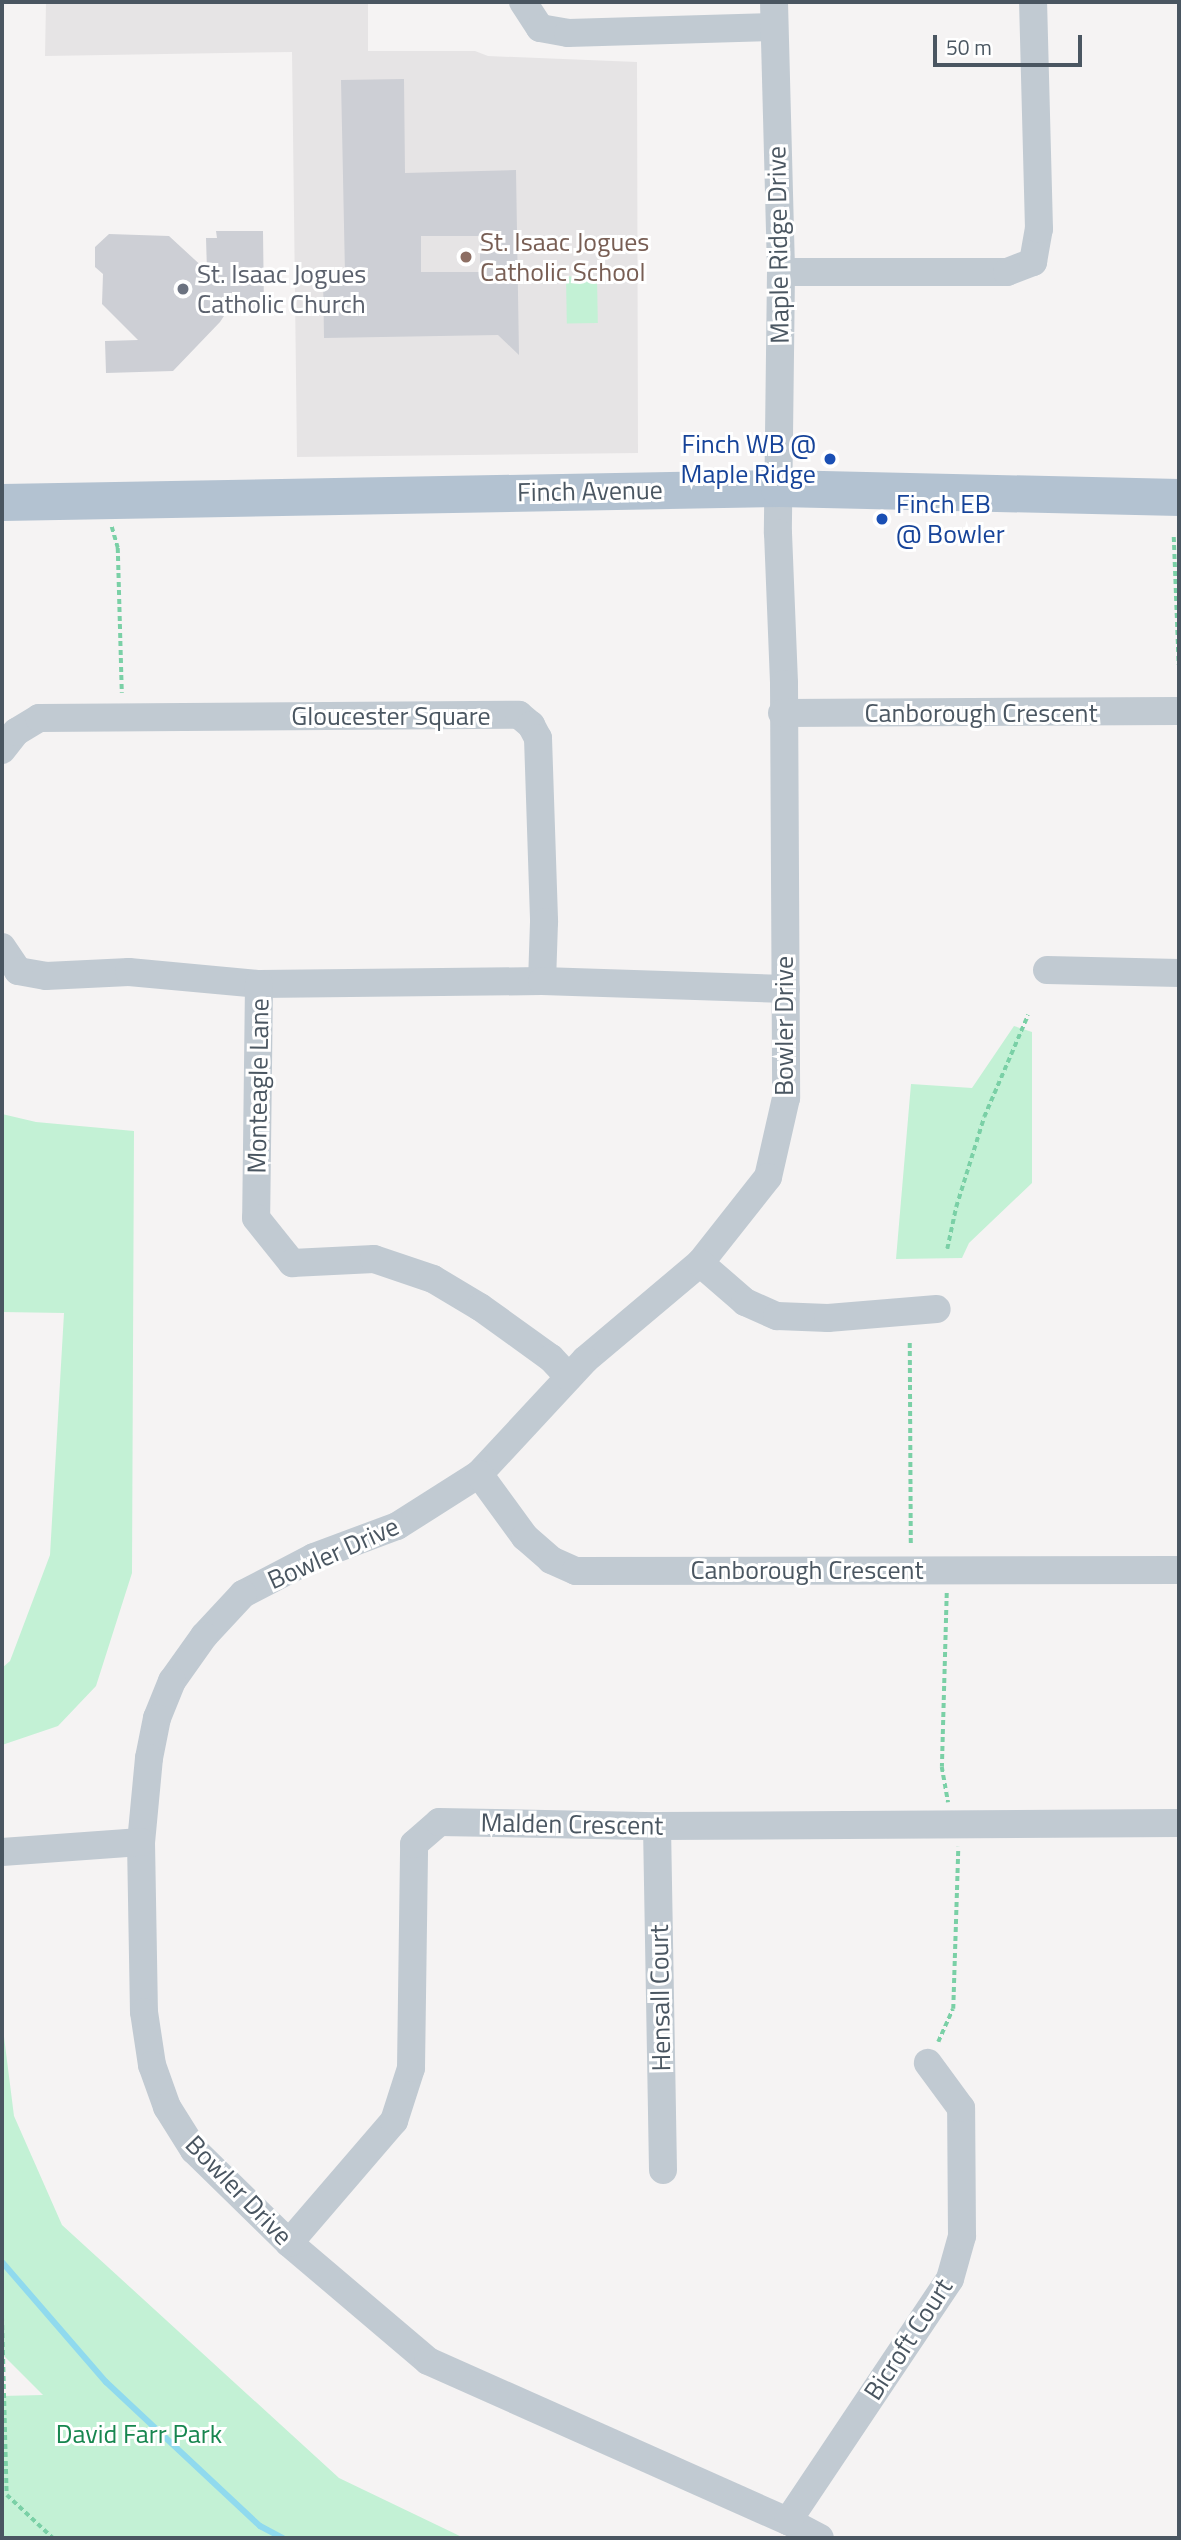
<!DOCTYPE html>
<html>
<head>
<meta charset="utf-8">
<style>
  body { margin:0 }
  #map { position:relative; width:1181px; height:2540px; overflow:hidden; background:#f5f3f3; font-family:"Titillium Web",sans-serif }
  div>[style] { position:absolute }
  .education>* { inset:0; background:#e6e4e5 }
  .green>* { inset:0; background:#c3f1d5; transform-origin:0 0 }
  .stream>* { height:6px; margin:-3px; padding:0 3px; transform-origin:3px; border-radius:3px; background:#90daee }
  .building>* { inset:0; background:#cdcfd5 }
  .path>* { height:3.5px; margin-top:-1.75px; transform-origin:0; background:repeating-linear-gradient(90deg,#7ad0a6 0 5px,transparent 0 8.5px) }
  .minor>* { height:28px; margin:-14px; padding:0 14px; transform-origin:14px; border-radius:14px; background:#c1cad2 }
  .major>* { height:37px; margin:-18.5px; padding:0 18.5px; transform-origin:18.5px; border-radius:18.5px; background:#b3c2d1 }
  .dots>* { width:19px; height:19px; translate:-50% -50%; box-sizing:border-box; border:4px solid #fff; border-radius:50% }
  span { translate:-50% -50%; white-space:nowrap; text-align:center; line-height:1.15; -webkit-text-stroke:6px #fff; paint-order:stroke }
  .education-label { font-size:26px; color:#785e54 }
  .left { translate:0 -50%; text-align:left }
  .street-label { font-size:26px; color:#4a5661 }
  .worship-label { font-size:26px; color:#5b616d }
  .transit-label { font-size:26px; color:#164399 }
  .right { translate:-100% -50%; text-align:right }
  .park-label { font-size:26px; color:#17864f }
  .frame { position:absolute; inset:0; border:4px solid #4a5661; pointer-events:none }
  .scale { position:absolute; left:933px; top:35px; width:149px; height:32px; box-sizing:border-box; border:4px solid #4a5661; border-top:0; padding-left:9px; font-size:21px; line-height:24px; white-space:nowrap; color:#4a5661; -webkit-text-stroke:5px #fff; paint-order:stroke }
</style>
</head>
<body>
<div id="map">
  <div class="education">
    <i style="clip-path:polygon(46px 2px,368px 2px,368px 51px,475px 51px,488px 56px,637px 62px,638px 453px,297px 457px,292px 52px,45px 56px)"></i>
  </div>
  <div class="green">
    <i style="left:597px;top:276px;width:47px;height:31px;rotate:89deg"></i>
    <i style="clip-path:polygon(1014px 1026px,1032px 1032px,1032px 1183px,969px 1243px,962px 1258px,896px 1259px,911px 1084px,972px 1088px)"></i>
    <i style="clip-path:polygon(2px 1114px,36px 1122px,134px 1131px,132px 1573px,96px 1686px,58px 1726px,2px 1745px,2px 1668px,10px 1661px,50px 1555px,64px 1313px,2px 1312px)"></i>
    <i style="clip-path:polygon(2px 2021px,14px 2116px,62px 2225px,339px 2478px,464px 2538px,2px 2538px,2px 2396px,43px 2395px,2px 2354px)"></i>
  </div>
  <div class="stream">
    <i style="left:2px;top:2262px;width:159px;rotate:49.1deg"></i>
    <i style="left:106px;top:2382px;width:211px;rotate:43.1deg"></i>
    <i style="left:260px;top:2526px;width:26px;rotate:28deg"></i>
  </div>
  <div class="building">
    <i style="clip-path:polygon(evenodd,404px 79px,405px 173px,516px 170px,519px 355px,498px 335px,324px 338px,323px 274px,345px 274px,341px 80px,404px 79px,421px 236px,480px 236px,480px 272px,421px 272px,421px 236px)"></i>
    <i style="clip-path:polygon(216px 231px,263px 231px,264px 309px,228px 310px,220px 322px,173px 371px,106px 373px,105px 341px,138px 340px,102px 304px,103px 274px,95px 267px,95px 247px,109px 234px,169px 236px,207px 271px,206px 238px,217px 238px)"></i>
  </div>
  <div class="path">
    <i style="left:112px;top:527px;width:22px;rotate:74deg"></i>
    <i style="left:118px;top:548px;width:145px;rotate:88.4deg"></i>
    <i style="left:1174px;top:537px;width:128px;rotate:87.8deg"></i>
    <i style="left:947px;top:1249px;width:43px;rotate:-77.9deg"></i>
    <i style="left:956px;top:1207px;width:94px;rotate:-72.7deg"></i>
    <i style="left:984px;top:1117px;width:111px;rotate:-66.7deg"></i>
    <i style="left:910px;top:1343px;width:204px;rotate:89.7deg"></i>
    <i style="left:947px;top:1593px;width:174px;rotate:91.6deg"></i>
    <i style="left:942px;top:1767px;width:36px;rotate:80deg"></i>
    <i style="left:938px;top:2042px;width:36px;rotate:-66deg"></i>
    <i style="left:953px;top:2009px;width:162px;rotate:-88.2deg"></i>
    <i style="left:2px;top:2308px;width:187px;rotate:88.5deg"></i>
    <i style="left:7px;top:2495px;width:63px;rotate:43.1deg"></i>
  </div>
  <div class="minor">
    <i style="left:523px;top:2px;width:31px;rotate:57deg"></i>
    <i style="left:540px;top:28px;width:28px;rotate:10deg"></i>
    <i style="left:568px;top:33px;width:206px;rotate:-1.7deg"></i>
    <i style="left:774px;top:2px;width:270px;rotate:88.5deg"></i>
    <i style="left:781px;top:272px;width:261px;rotate:90.7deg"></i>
    <i style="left:778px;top:533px;width:151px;rotate:87.7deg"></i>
    <i style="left:784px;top:684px;width:414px;rotate:89.7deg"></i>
    <i style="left:786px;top:1098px;width:81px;rotate:102.8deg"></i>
    <i style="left:768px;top:1177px;width:110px;rotate:128.3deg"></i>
    <i style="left:700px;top:1263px;width:150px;rotate:139.9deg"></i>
    <i style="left:585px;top:1360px;width:156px;rotate:132.9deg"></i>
    <i style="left:479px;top:1474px;width:97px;rotate:147.6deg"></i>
    <i style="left:397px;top:1526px;width:89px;rotate:159.5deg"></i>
    <i style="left:314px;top:1557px;width:80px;rotate:152.5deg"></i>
    <i style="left:243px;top:1594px;width:57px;rotate:132.9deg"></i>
    <i style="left:204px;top:1636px;width:55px;rotate:125.4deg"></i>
    <i style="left:172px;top:1681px;width:40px;rotate:112deg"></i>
    <i style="left:157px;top:1718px;width:41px;rotate:101.3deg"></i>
    <i style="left:149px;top:1758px;width:84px;rotate:95.4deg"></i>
    <i style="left:141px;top:1842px;width:170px;rotate:89deg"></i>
    <i style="left:144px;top:2012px;width:54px;rotate:81.4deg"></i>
    <i style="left:152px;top:2065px;width:45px;rotate:70.3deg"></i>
    <i style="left:167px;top:2107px;width:51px;rotate:57.9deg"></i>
    <i style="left:194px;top:2150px;width:133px;rotate:44.4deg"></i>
    <i style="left:289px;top:2243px;width:182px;rotate:40.3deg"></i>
    <i style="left:428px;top:2361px;width:394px;rotate:24deg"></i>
    <i style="left:788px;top:2521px;width:36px;rotate:28deg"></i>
    <i style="left:781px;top:272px;width:226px"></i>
    <i style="left:1007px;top:272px;width:28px;rotate:-21deg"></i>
    <i style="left:1033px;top:262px;width:34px;rotate:-80deg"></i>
    <i style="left:1039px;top:229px;width:227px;rotate:-91.5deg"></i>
    <i style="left:782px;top:713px;width:397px;rotate:-0.3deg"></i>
    <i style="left:2px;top:750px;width:23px;rotate:-52deg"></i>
    <i style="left:16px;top:732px;width:27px;rotate:-31deg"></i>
    <i style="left:39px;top:718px;width:480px;rotate:-0.4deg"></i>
    <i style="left:519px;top:715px;width:16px;rotate:40deg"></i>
    <i style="left:531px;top:725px;width:15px;rotate:62deg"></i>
    <i style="left:538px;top:738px;width:184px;rotate:88.1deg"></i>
    <i style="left:544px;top:922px;width:59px;rotate:91.9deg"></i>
    <i style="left:2px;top:947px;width:29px;rotate:56deg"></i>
    <i style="left:18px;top:971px;width:28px;rotate:10deg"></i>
    <i style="left:46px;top:976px;width:83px;rotate:-2.8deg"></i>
    <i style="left:129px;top:972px;width:131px;rotate:5.3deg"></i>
    <i style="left:259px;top:984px;width:283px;rotate:-0.6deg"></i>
    <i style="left:542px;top:981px;width:244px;rotate:1.9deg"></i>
    <i style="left:1047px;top:970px;width:132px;rotate:1.3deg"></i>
    <i style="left:259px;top:984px;width:234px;rotate:90.7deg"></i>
    <i style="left:256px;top:1218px;width:58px;rotate:51.3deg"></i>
    <i style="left:292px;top:1263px;width:82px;rotate:-2.8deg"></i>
    <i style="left:374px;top:1259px;width:62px;rotate:18.7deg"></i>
    <i style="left:433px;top:1279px;width:55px;rotate:30.8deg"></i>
    <i style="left:480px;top:1307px;width:87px;rotate:35.7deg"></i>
    <i style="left:551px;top:1358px;width:26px;rotate:47deg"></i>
    <i style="left:700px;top:1263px;width:60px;rotate:40.9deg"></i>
    <i style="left:745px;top:1302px;width:35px;rotate:24deg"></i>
    <i style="left:777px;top:1316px;width:51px;rotate:2.2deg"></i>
    <i style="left:828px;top:1318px;width:109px;rotate:-4.7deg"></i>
    <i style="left:479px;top:1474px;width:78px;rotate:53.9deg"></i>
    <i style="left:525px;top:1537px;width:35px;rotate:41deg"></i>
    <i style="left:551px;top:1560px;width:27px;rotate:24deg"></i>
    <i style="left:576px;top:1571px;width:603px;rotate:-0.1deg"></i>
    <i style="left:657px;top:1826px;width:344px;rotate:89deg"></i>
    <i style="left:2px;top:1852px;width:139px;rotate:-4.1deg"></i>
    <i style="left:289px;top:2243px;width:161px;rotate:-49.3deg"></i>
    <i style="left:394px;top:2121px;width:56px;rotate:-72.2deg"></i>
    <i style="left:411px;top:2068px;width:224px;rotate:-89.2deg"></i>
    <i style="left:414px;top:1844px;width:33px;rotate:-41deg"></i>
    <i style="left:439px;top:1822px;width:218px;rotate:1.1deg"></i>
    <i style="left:657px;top:1826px;width:522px;rotate:-0.33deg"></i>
    <i style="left:788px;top:2521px;width:291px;rotate:-56.2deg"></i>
    <i style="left:950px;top:2279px;width:45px;rotate:-74.4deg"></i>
    <i style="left:962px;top:2236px;width:128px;rotate:-90.4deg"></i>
    <i style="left:961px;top:2108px;width:56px;rotate:-126.3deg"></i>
  </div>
  <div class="major">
    <i style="left:2px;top:502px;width:777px;rotate:-1.03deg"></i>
    <i style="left:779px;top:488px;width:400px;rotate:1.3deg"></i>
  </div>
  <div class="dots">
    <i style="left:466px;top:257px;background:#8d6e63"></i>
    <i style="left:183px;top:289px;background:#6b7280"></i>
    <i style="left:830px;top:459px;background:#1a4fb4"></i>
    <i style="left:882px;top:519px;background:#1a4fb4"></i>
  </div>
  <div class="education-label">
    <span class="left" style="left:480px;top:257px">St. Isaac Jogues<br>Catholic School</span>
  </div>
  <div class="street-label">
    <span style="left:778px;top:245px;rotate:-91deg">Maple Ridge Drive</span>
    <span style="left:590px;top:491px;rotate:-1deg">Finch Avenue</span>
    <span style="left:981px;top:713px">Canborough Crescent</span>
    <span style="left:391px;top:716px">Gloucester Square</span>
    <span style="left:784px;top:1026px;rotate:-90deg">Bowler Drive</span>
    <span style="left:258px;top:1086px;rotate:-89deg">Monteagle Lane</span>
    <span style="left:333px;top:1553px;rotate:-24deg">Bowler Drive</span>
    <span style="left:807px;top:1570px">Canborough Crescent</span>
    <span style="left:572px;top:1824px;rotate:1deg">Malden Crescent</span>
    <span style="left:660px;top:1998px;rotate:-91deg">Hensall Court</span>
    <span style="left:239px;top:2190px;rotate:46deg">Bowler Drive</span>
    <span style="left:908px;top:2339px;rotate:-57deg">Bicroft Court</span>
  </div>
  <div class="worship-label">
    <span class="left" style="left:197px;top:289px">St. Isaac Jogues<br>Catholic Church</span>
  </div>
  <div class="transit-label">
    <span class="right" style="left:816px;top:459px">Finch WB @<br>Maple Ridge</span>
    <span class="left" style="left:896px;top:519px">Finch EB<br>@ Bowler</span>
  </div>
  <div class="park-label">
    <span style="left:139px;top:2434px">David Farr Park</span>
  </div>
  <div class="frame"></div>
  <div class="scale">50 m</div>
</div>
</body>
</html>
